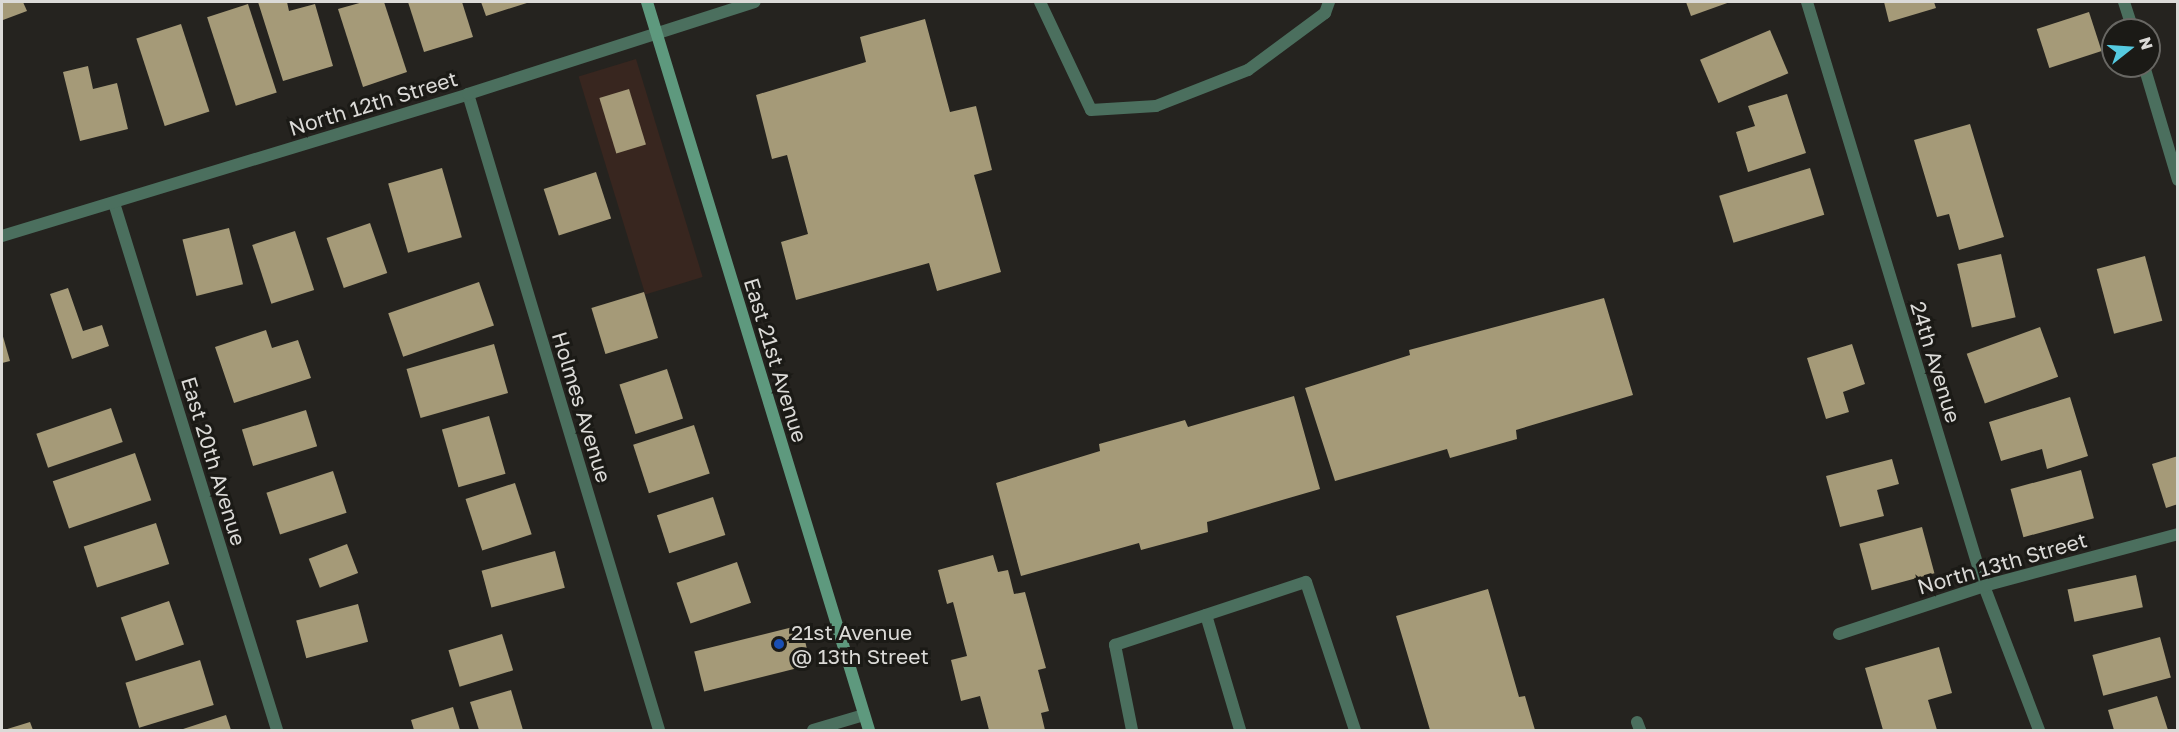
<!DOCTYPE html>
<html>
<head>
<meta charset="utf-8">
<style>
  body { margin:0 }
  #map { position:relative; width:2179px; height:732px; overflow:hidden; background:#25231f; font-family:"Golos Text",sans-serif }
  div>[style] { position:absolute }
  .commercial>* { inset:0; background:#38261f; transform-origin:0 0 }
  .building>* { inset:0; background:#a59a78; transform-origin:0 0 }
  .lane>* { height:12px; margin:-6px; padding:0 6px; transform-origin:6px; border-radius:6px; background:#4b6f5e }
  .street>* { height:12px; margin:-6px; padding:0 6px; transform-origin:6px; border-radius:6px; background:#4b6f5e }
  .secondary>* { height:12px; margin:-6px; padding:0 6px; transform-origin:6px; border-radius:6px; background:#5e997e }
  .dots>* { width:16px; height:16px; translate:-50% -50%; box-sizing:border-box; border:3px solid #1b1a16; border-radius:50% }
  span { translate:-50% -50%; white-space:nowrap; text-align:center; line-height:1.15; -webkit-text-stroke:6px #1b1a16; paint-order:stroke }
  .street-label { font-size:21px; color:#dbdad7 }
  .poi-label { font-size:21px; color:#dbdad7 }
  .left { translate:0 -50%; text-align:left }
  .frame { position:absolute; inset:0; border:3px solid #dbdad7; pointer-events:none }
  .north { position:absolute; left:2101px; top:18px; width:60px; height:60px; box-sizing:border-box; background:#1b1a16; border:2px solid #686763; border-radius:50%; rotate:73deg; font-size:16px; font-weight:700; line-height:24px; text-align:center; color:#dbdad7 }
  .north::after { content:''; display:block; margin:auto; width:21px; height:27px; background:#55cae0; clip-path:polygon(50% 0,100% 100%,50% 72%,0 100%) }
</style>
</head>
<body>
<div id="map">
  <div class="commercial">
    <i style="left:636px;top:59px;width:228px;height:60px;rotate:73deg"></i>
  </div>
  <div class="building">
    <i style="clip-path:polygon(2px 2px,23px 2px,27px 11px,3px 20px)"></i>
    <i style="clip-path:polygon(258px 2px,287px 2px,289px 11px,315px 4px,333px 66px,283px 81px)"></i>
    <i style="clip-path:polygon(363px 2px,384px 2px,407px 72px,363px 87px,338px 9px)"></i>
    <i style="clip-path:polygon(408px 2px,462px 2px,473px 37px,424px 52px)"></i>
    <i style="clip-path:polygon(481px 2px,530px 2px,486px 16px)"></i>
    <i style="clip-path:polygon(1686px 2px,1730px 2px,1691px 16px)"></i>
    <i style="clip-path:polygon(1884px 2px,1934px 2px,1936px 8px,1889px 22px)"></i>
    <i style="left:248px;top:4px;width:93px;height:43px;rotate:72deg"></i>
    <i style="left:2089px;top:12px;width:41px;height:55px;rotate:72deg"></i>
    <i style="clip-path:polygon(925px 19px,950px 112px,976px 106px,992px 170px,974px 175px,1001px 272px,937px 291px,929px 263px,796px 300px,781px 242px,808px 234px,787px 155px,772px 159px,756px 95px,866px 62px,860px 37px)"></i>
    <i style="left:181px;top:24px;width:92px;height:47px;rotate:72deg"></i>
    <i style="left:1770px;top:30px;width:47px;height:76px;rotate:67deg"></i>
    <i style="clip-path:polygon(88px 66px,93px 89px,117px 83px,128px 129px,80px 141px,63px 72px)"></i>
    <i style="left:629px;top:89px;width:58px;height:31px;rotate:73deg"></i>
    <i style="clip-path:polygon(1787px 94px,1806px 153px,1748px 172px,1736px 132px,1755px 126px,1748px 106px)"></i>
    <i style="clip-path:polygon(1970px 124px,2004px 237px,1959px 250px,1949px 214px,1937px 217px,1914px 140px)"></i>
    <i style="left:442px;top:168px;width:72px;height:56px;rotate:74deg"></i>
    <i style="left:1810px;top:168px;width:49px;height:95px;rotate:73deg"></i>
    <i style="left:596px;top:172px;width:49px;height:55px;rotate:72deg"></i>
    <i style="left:370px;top:223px;width:53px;height:46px;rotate:71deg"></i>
    <i style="left:229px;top:228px;width:58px;height:48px;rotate:76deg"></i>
    <i style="left:295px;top:231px;width:62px;height:45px;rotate:72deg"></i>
    <i style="left:2001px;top:254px;width:65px;height:45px;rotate:77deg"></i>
    <i style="left:2145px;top:256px;width:67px;height:50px;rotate:75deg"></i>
    <i style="left:479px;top:282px;width:46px;height:96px;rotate:71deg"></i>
    <i style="clip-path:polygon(68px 288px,83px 331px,102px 325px,109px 346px,72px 359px,50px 294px)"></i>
    <i style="left:644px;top:292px;width:48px;height:55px;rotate:73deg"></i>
    <i style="clip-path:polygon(1604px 298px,1633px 395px,1516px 430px,1517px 439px,1450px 458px,1447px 449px,1335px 481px,1305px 388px,1410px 355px,1409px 350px)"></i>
    <i style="left:2040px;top:327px;width:53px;height:78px;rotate:70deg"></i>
    <i style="clip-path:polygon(266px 330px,272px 348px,298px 340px,311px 378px,234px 403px,215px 347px)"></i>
    <i style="clip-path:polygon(2px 333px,10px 361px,2px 363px)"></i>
    <i style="left:494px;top:344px;width:51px;height:91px;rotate:74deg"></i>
    <i style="clip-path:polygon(1852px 344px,1865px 384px,1843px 392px,1849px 412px,1826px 419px,1807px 358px)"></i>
    <i style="left:667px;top:369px;width:52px;height:50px;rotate:72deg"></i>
    <i style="clip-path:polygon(1294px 396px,1320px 489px,1207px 522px,1208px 532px,1141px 550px,1139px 543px,1021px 576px,996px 483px,1100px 451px,1099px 444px,1185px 420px,1188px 427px)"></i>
    <i style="clip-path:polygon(2070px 397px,2088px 456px,2047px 469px,2042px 449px,2001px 461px,1989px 422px)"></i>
    <i style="left:111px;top:408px;width:36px;height:79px;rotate:71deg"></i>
    <i style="left:306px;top:410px;width:38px;height:67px;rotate:73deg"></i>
    <i style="left:489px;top:416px;width:60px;height:49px;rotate:74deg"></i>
    <i style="left:694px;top:425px;width:51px;height:64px;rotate:72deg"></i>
    <i style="left:135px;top:453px;width:50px;height:87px;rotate:71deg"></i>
    <i style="clip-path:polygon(2178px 456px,2178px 504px,2166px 508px,2152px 464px)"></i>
    <i style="clip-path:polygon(1892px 459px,1899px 484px,1877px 490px,1884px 516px,1840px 527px,1826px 476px)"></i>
    <i style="left:2081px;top:470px;width:50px;height:73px;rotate:75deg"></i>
    <i style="left:333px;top:471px;width:44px;height:70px;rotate:72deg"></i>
    <i style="left:515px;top:483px;width:54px;height:52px;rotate:72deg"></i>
    <i style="left:713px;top:497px;width:40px;height:59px;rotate:72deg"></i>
    <i style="left:156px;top:523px;width:43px;height:76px;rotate:72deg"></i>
    <i style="left:1922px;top:527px;width:48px;height:65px;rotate:75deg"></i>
    <i style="left:347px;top:544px;width:31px;height:41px;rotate:69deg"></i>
    <i style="left:555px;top:551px;width:38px;height:76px;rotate:75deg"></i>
    <i style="clip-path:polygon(993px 555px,998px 572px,1008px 570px,1014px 594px,1025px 592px,1046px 668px,1038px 670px,1049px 711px,1041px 713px,1045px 730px,989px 730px,980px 696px,961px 701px,951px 660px,967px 656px,953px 602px,947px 604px,938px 570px)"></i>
    <i style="left:737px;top:562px;width:43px;height:64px;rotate:71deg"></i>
    <i style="left:2136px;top:575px;width:33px;height:70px;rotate:78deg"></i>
    <i style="clip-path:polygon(1488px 589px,1519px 697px,1525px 696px,1535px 730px,1430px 730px,1396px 616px)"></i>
    <i style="left:169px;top:601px;width:46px;height:51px;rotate:71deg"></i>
    <i style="left:358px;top:604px;width:39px;height:64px;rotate:75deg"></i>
    <i style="left:801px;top:625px;width:41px;height:110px;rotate:76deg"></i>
    <i style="left:502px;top:634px;width:38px;height:56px;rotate:73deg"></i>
    <i style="left:2160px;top:637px;width:42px;height:70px;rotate:75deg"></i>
    <i style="clip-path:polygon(1939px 647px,1952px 693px,1928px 700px,1937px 730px,1883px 730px,1865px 668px)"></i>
    <i style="left:200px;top:660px;width:47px;height:78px;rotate:73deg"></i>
    <i style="clip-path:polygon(511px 690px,523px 730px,479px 730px,470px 702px)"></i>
    <i style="clip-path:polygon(2157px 696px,2168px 730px,2114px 730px,2108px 710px)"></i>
    <i style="clip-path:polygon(453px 707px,460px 730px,414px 730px,411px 720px)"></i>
    <i style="clip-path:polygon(226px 715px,231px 730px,180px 730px)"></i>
    <i style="clip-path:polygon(30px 722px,33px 730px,4px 730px)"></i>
  </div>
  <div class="lane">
    <i style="left:1040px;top:2px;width:119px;rotate:64.7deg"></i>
    <i style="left:1091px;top:110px;width:65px;rotate:-3.5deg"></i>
    <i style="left:1156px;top:106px;width:99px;rotate:-21.4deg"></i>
    <i style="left:1248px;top:70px;width:96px;rotate:-36.5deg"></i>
    <i style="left:1325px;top:13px;width:12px;rotate:-70deg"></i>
    <i style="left:1206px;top:615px;width:120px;rotate:73.5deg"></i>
    <i style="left:1132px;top:730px;width:87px;rotate:-101.3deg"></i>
    <i style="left:1115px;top:645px;width:201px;rotate:-18.3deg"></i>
    <i style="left:1306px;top:582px;width:156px;rotate:71.7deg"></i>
  </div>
  <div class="street">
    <i style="left:1807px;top:2px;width:610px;rotate:73.14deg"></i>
    <i style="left:1984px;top:586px;width:154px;rotate:69.1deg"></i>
    <i style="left:2124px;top:2px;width:29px;rotate:72deg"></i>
    <i style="left:2144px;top:66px;width:119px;rotate:73.4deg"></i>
    <i style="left:468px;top:94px;width:664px;rotate:73.28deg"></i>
    <i style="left:114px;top:203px;width:552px;rotate:72.81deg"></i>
    <i style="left:2px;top:236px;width:487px;rotate:-16.9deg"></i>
    <i style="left:468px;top:94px;width:301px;rotate:-17.8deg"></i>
    <i style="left:1839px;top:634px;width:153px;rotate:-18.3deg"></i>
    <i style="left:1984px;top:586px;width:201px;rotate:-15deg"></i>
    <i style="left:1637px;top:722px;width:9px;rotate:69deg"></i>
    <i style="left:813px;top:730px;width:53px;rotate:-16.4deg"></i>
  </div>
  <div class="secondary">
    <i style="left:647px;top:2px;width:761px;rotate:73.04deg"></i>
  </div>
  <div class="dots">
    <i style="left:779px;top:644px;background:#1a4fb4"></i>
  </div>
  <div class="street-label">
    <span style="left:373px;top:103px;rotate:-17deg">North 12th Street</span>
    <span style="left:776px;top:360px;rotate:73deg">East 21st Avenue</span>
    <span style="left:1936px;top:362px;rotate:73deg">24th Avenue</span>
    <span style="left:582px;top:407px;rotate:73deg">Holmes Avenue</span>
    <span style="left:214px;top:461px;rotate:73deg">East 20th Avenue</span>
    <span style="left:2002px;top:563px;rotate:-16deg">North 13th Street</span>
  </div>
  <div class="poi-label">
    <span class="left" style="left:791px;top:644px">21st Avenue<br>@ 13th Street</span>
  </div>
  <div class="frame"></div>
  <div class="north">N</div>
</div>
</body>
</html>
